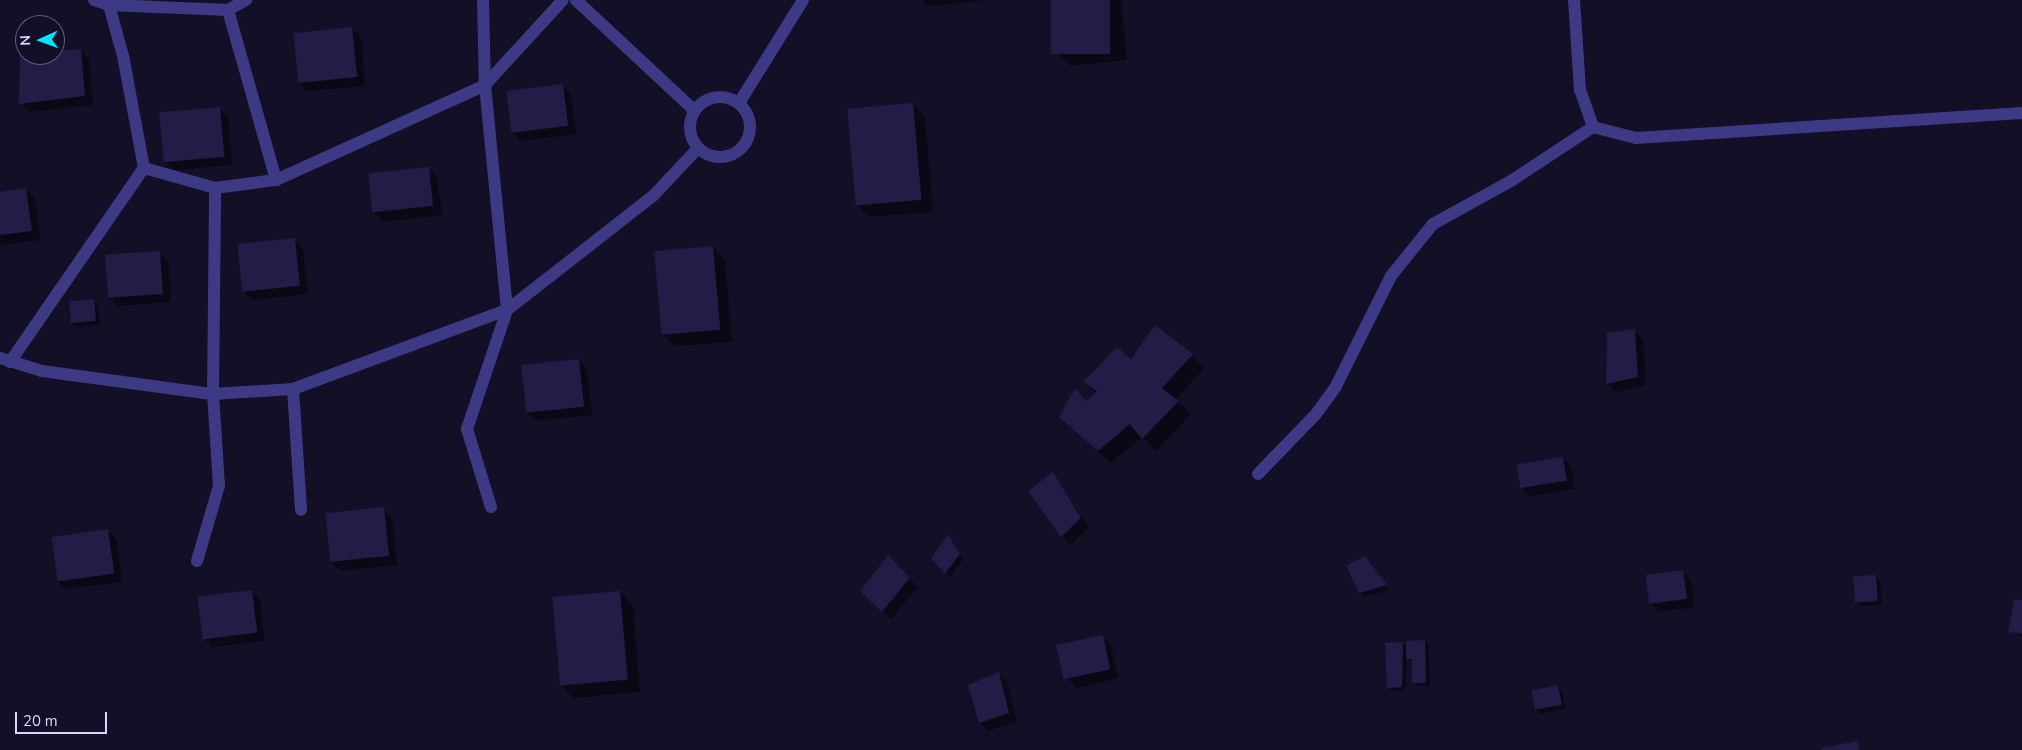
<!DOCTYPE html>
<html>
<head>
<meta charset="utf-8">
<style>
  body { margin:0 }
  #map { position:relative; width:2022px; height:750px; overflow:hidden; background:#130f26; font-family:"Nunito Sans",sans-serif }
  div>[style] { position:absolute }
  .shadow>* { inset:0; background:#0007 }
  .building>* { inset:0; background:#241b47; transform-origin:0 0 }
  .service>* { height:12px; margin:-6px; padding:0 6px; transform-origin:6px; border-radius:6px; background:#3d3a85 }
  .minor>* { height:12px; margin:-6px; padding:0 6px; transform-origin:6px; border-radius:6px; background:#3d3a85 }
  .minor>.ring { margin:-6px; padding:0; box-sizing:content-box; background:none; border:12px solid #3d3a85; border-radius:50% }
  span { translate:-50% -50%; white-space:nowrap; text-align:center; line-height:1.15; -webkit-text-stroke:5px #130f26; paint-order:stroke }
  .north { position:absolute; left:15px; top:15px; width:50px; height:50px; box-sizing:border-box; background:#130f26; border:1px solid #625e7d; border-radius:50%; rotate:268deg; font-size:14px; font-weight:700; line-height:20px; text-align:center; color:#d9d4ff }
  .north::after { content:''; display:block; margin:auto; width:18px; height:22px; background:#00e5ff; clip-path:polygon(50% 0,100% 100%,50% 72%,0 100%) }
  .scale { position:absolute; left:15px; top:712px; width:92px; height:22px; box-sizing:border-box; border:2px solid #d9d4ff; border-top:0; padding-left:6px; font-size:15px; line-height:18px; white-space:nowrap; color:#d9d4ff; -webkit-text-stroke:4px #130f26; paint-order:stroke }
</style>
</head>
<body>
<div id="map">
  <div class="shadow">
    <i style="clip-path:polygon(922px 0,982px 0,982px 1px,928px 6px)"></i>
    <i style="clip-path:polygon(1053px 0,1121px 0,1127px 60px,1071px 66px,1058px 54px)"></i>
    <i style="clip-path:polygon(352px 29px,361px 37px,365px 86px,307px 91px,299px 82px,294px 34px)"></i>
    <i style="clip-path:polygon(80px 50px,89px 59px,93px 105px,29px 112px,21px 103px,55px 52px)"></i>
    <i style="clip-path:polygon(562px 86px,571px 94px,576px 134px,521px 141px,512px 132px)"></i>
    <i style="clip-path:polygon(913px 105px,925px 117px,933px 212px,869px 217px,856px 204px)"></i>
    <i style="clip-path:polygon(219px 108px,228px 117px,232px 165px,173px 170px,164px 161px)"></i>
    <i style="clip-path:polygon(428px 168px,437px 177px,442px 215px,383px 222px,374px 213px)"></i>
    <i style="clip-path:polygon(26px 190px,35px 198px,40px 240px,0 245px,0 193px)"></i>
    <i style="clip-path:polygon(294px 239px,303px 248px,308px 294px,253px 300px,244px 292px)"></i>
    <i style="clip-path:polygon(713px 247px,725px 260px,732px 342px,675px 346px,662px 334px)"></i>
    <i style="clip-path:polygon(159px 252px,168px 261px,171px 302px,118px 306px,109px 297px)"></i>
    <i style="clip-path:polygon(93px 301px,97px 305px,100px 325px,77px 327px,72px 323px)"></i>
    <i style="clip-path:polygon(1155px 327px,1205px 367px,1176px 400px,1191px 414px,1156px 451px,1142px 437px,1111px 463px,1061px 417px,1076px 390px,1087px 402px,1096px 394px,1085px 382px,1131px 361px)"></i>
    <i style="clip-path:polygon(1634px 331px,1643px 339px,1646px 385px,1616px 392px,1607px 384px)"></i>
    <i style="clip-path:polygon(579px 360px,587px 369px,592px 415px,536px 421px,527px 413px)"></i>
    <i style="clip-path:polygon(1563px 458px,1571px 467px,1575px 489px,1530px 496px,1522px 488px)"></i>
    <i style="clip-path:polygon(1053px 474px,1089px 528px,1070px 545px,1062px 536px)"></i>
    <i style="clip-path:polygon(383px 509px,392px 518px,397px 565px,340px 571px,331px 562px,326px 515px)"></i>
    <i style="clip-path:polygon(108px 531px,117px 539px,122px 582px,66px 589px,57px 581px)"></i>
    <i style="clip-path:polygon(948px 537px,963px 559px,950px 577px,933px 558px)"></i>
    <i style="clip-path:polygon(888px 557px,918px 587px,891px 619px,870px 600px)"></i>
    <i style="clip-path:polygon(1369px 562px,1389px 590px,1364px 597px,1360px 593px)"></i>
    <i style="clip-path:polygon(1682px 571px,1691px 580px,1695px 607px,1659px 612px,1650px 604px)"></i>
    <i style="clip-path:polygon(1876px 577px,1880px 581px,1882px 605px,1860px 606px,1856px 602px)"></i>
    <i style="clip-path:polygon(252px 592px,260px 600px,265px 641px,212px 647px,203px 638px)"></i>
    <i style="clip-path:polygon(620px 592px,633px 605px,640px 692px,573px 698px,561px 685px)"></i>
    <i style="clip-path:polygon(2022px 601px,2022px 637px,2010px 631px)"></i>
    <i style="clip-path:polygon(1102px 636px,1111px 645px,1118px 678px,1077px 688px,1068px 679px)"></i>
    <i style="clip-path:polygon(1425px 641px,1429px 646px,1430px 686px,1418px 686px,1414px 682px,1413px 662px,1407px 657px,1405px 691px,1392px 691px,1388px 687px,1403px 643px,1408px 648px)"></i>
    <i style="clip-path:polygon(998px 673px,1007px 682px,1017px 722px,988px 731px,980px 723px)"></i>
    <i style="clip-path:polygon(1557px 686px,1562px 691px,1565px 709px,1540px 714px,1536px 710px,1533px 691px)"></i>
  </div>
  <div class="building">
    <i style="left:1051px;top:0;width:59px;height:54px"></i>
    <i style="left:352px;top:27px;width:50px;height:59px;rotate:84deg"></i>
    <i style="clip-path:polygon(81px 49px,85px 96px,19px 104px,20px 54px,55px 55px,55px 51px)"></i>
    <i style="left:563px;top:84px;width:42px;height:57px;rotate:83deg"></i>
    <i style="left:913px;top:103px;width:97px;height:66px;rotate:85deg"></i>
    <i style="left:220px;top:107px;width:50px;height:61px;rotate:85deg"></i>
    <i style="left:429px;top:167px;width:39px;height:61px;rotate:84deg"></i>
    <i style="clip-path:polygon(26px 188px,32px 231px,0 235px,0 192px)"></i>
    <i style="left:295px;top:238px;width:48px;height:58px;rotate:84deg"></i>
    <i style="left:713px;top:246px;width:84px;height:59px;rotate:85deg"></i>
    <i style="left:160px;top:251px;width:43px;height:55px;rotate:86deg"></i>
    <i style="left:94px;top:299px;width:22px;height:25px;rotate:85deg"></i>
    <i style="clip-path:polygon(1155px 325px,1193px 354px,1162px 388px,1179px 401px,1142px 439px,1130px 424px,1098px 451px,1059px 417px,1075px 388px,1086px 401px,1097px 391px,1083px 382px,1117px 347px,1131px 359px)"></i>
    <i style="clip-path:polygon(1635px 329px,1638px 377px,1606px 384px,1607px 333px)"></i>
    <i style="left:579px;top:359px;width:48px;height:58px;rotate:84deg"></i>
    <i style="left:1563px;top:457px;width:24px;height:47px;rotate:81deg"></i>
    <i style="clip-path:polygon(1053px 472px,1081px 518px,1061px 537px,1028px 491px)"></i>
    <i style="left:384px;top:507px;width:49px;height:59px;rotate:84deg"></i>
    <i style="left:108px;top:529px;width:45px;height:57px;rotate:82deg"></i>
    <i style="clip-path:polygon(948px 535px,960px 554px,945px 574px,931px 558px)"></i>
    <i style="clip-path:polygon(888px 555px,910px 578px,882px 612px,860px 591px)"></i>
    <i style="clip-path:polygon(1365px 556px,1387px 585px,1359px 593px,1346px 566px)"></i>
    <i style="left:1683px;top:570px;width:29px;height:38px;rotate:82deg"></i>
    <i style="left:1876px;top:575px;width:26px;height:23px;rotate:86deg"></i>
    <i style="left:252px;top:590px;width:43px;height:55px;rotate:83deg"></i>
    <i style="left:620px;top:591px;width:89px;height:68px;rotate:85deg"></i>
    <i style="clip-path:polygon(2014px 599px,2022px 600px,2022px 634px,2008px 632px)"></i>
    <i style="left:1103px;top:635px;width:35px;height:48px;rotate:78deg"></i>
    <i style="clip-path:polygon(1425px 640px,1426px 683px,1412px 683px,1412px 659px,1406px 659px,1406px 641px)"></i>
    <i style="clip-path:polygon(1403px 642px,1402px 687px,1387px 688px,1385px 643px)"></i>
    <i style="clip-path:polygon(999px 672px,1009px 713px,979px 723px,968px 685px)"></i>
    <i style="left:1558px;top:685px;width:20px;height:27px;rotate:79deg"></i>
    <i style="clip-path:polygon(1857px 741px,1859px 750px,1822px 750px,1822px 748px)"></i>
  </div>
  <div class="service">
    <i style="left:293px;top:389px;width:121px;rotate:86.2deg"></i>
    <i style="left:491px;top:507px;width:82px;rotate:-107.1deg"></i>
    <i style="left:467px;top:429px;width:126px;rotate:-71.4deg"></i>
    <i style="left:197px;top:561px;width:78px;rotate:-73.7deg"></i>
    <i style="left:219px;top:486px;width:92px;rotate:-93.7deg"></i>
  </div>
  <div class="minor">
    <i style="left:94px;top:0;width:16px;rotate:18deg"></i>
    <i style="left:109px;top:5px;width:119px;rotate:2.4deg"></i>
    <i style="left:228px;top:10px;width:21px;rotate:-29deg"></i>
    <i style="left:483px;top:0;width:85px;rotate:88.7deg"></i>
    <i style="left:485px;top:85px;width:226px;rotate:84.4deg"></i>
    <i style="left:576px;top:0;width:161px;rotate:43deg"></i>
    <i style="left:228px;top:10px;width:177px;rotate:74.2deg"></i>
    <i class="ring" style="left:690px;top:97px;width:48px;height:48px"></i>
    <i style="left:739px;top:103px;width:121px;rotate:-58.1deg"></i>
    <i style="left:1593px;top:127px;width:44px;rotate:14.3deg"></i>
    <i style="left:1636px;top:138px;width:387px;rotate:-3.7deg"></i>
    <i style="left:144px;top:168px;width:74px;rotate:15.7deg"></i>
    <i style="left:215px;top:188px;width:62px;rotate:-7.5deg"></i>
    <i style="left:276px;top:180px;width:230px;rotate:-24.4deg"></i>
    <i style="left:485px;top:85px;width:115px;rotate:-47.5deg"></i>
    <i style="left:0;top:358px;width:44px;rotate:17.2deg"></i>
    <i style="left:42px;top:371px;width:173px;rotate:7.7deg"></i>
    <i style="left:213px;top:394px;width:80px;rotate:-3.6deg"></i>
    <i style="left:293px;top:389px;width:228px;rotate:-20.3deg"></i>
    <i style="left:507px;top:310px;width:185px;rotate:-38deg"></i>
    <i style="left:653px;top:196px;width:66px;rotate:-46.8deg"></i>
    <i style="left:10px;top:362px;width:236px;rotate:-55.4deg"></i>
    <i style="left:144px;top:168px;width:114px;rotate:-100.6deg"></i>
    <i style="left:123px;top:56px;width:53px;rotate:-105.4deg"></i>
    <i style="left:213px;top:394px;width:206px;rotate:-89.4deg"></i>
    <i style="left:1258px;top:474px;width:83px;rotate:-46deg"></i>
    <i style="left:1316px;top:414px;width:34px;rotate:-54deg"></i>
    <i style="left:1336px;top:386px;width:123px;rotate:-63.4deg"></i>
    <i style="left:1391px;top:276px;width:67px;rotate:-51.1deg"></i>
    <i style="left:1433px;top:224px;width:89px;rotate:-28.9deg"></i>
    <i style="left:1511px;top:181px;width:98px;rotate:-33.4deg"></i>
    <i style="left:1593px;top:127px;width:39px;rotate:-109deg"></i>
    <i style="left:1580px;top:90px;width:90px;rotate:-93.8deg"></i>
  </div>
  <div class="north">N</div>
  <div class="scale">20 m</div>
</div>
</body>
</html>
